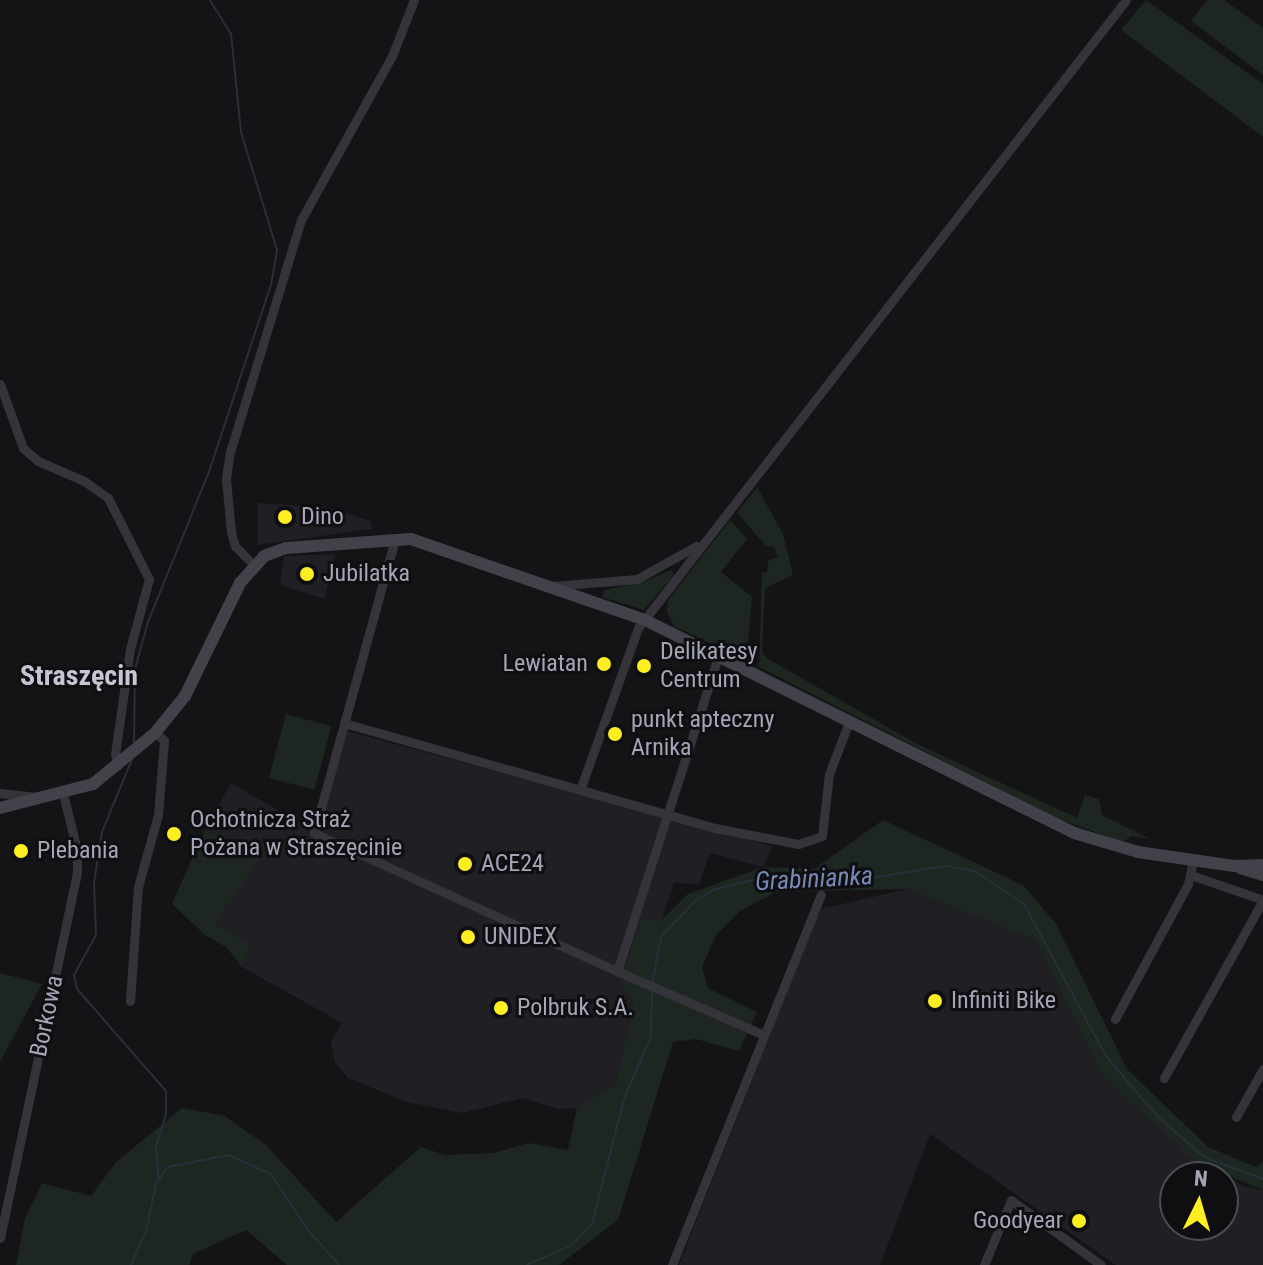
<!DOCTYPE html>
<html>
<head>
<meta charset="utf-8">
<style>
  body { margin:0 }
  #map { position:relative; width:1263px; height:1265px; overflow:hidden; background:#141416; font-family:"Roboto Condensed",sans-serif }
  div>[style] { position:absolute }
  .built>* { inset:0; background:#201f23 }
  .green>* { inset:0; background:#1d2620; transform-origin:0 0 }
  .stream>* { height:2px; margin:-1px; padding:0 1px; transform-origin:1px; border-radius:1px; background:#292e3b }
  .street>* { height:9px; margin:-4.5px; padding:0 4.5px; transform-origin:4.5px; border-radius:4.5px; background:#35343b }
  .secondary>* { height:12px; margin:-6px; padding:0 6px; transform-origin:6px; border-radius:6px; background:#42424b }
  .dots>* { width:22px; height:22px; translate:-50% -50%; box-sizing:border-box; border:4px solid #0f0f11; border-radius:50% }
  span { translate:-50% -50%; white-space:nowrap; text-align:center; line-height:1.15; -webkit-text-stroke:6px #0f0f11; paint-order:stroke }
  .poi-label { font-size:24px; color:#a4a5b7 }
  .left { translate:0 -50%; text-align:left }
  .right { translate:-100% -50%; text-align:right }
  .street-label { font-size:24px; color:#a4a5b7 }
  .water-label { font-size:26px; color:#7788b6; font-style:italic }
  .quarter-label { font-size:28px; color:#c5c5d3; font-weight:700 }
  .north { position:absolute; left:1159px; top:1161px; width:80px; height:80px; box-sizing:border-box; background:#0f0f11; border:2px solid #4b4b53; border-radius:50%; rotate:5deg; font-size:22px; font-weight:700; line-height:32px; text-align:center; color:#a4a5b7 }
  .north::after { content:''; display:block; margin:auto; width:28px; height:36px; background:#fe2; clip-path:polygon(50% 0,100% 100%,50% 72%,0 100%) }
</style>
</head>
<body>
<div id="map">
  <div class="built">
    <i style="clip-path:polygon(258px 503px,325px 507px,371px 521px,372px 529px,257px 545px)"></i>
    <i style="clip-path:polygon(336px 554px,324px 599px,280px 585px,284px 556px)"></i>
    <i style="clip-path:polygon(347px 731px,772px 846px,763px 867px,710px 853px,699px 884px,674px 883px,633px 1003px,616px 1083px,577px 1108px,559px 1109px,522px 1098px,462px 1113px,407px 1102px,348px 1078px,335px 1062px,331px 1042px,342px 1023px,242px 967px,250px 946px,215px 923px,229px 846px,204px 831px,231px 783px,307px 827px,318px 824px)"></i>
    <i style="clip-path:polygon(evenodd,908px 889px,1036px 941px,1100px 1073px,1242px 1186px,1263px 1190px,1263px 1265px,1116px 1265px,930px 1134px,880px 1265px,679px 1265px,820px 909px,908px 889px,1175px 1177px,1223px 1177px,1223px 1225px,1175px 1225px,1175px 1177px)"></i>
  </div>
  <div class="green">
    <i style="clip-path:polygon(1146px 0,1263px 84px,1263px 137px,1121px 30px)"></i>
    <i style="clip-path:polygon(1207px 0,1224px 0,1263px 28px,1263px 75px,1191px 21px)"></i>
    <i style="clip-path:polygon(757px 487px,783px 534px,793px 575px,765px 588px,762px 652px,768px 659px,919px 745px,1077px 818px,1085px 795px,1099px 799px,1102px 815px,1150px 839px,1132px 836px,1122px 842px,1054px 817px,759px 667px,762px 573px,767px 572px,768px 561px,778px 557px,774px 547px,766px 546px,737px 513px)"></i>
    <i style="clip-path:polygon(730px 520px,747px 539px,721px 572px,752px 597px,746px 661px,674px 626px,667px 612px,668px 600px)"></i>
    <i style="clip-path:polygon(671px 570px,674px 575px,644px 610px,602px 597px,605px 590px,643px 582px)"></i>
    <i style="left:286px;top:714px;width:47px;height:66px;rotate:15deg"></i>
    <i style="clip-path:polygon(883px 820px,1023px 885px,1056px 924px,1127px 1069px,1208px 1147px,1256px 1167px,1263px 1161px,1263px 1190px,1197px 1163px,1100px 1073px,1036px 941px,908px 889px,776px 892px,740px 911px,716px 935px,702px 967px,708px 988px,757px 1012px,739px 1051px,696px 1039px,673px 1042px,618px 1220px,559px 1265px,287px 1265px,246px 1230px,193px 1254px,189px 1265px,16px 1265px,25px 1218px,42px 1183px,91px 1196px,116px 1162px,182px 1108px,225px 1116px,266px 1145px,336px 1222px,421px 1147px,445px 1155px,493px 1153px,529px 1143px,568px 1150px,577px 1108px,616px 1083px,633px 1004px,621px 981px,641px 919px,661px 921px,688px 894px,763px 867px,814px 869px)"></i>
    <i style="clip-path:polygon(204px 831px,261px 857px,215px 923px,251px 946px,242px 967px,226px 947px,205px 935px,172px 904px)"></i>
    <i style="clip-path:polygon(0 973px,42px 984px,0 1062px)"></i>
  </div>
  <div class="stream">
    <i style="left:134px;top:742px;width:73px;rotate:-89.2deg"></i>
    <i style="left:135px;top:669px;width:49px;rotate:-74.5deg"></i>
    <i style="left:148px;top:622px;width:162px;rotate:-67.9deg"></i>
    <i style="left:209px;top:472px;width:197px;rotate:-71.7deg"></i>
    <i style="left:271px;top:285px;width:36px;rotate:-80deg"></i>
    <i style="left:277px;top:250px;width:123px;rotate:-107deg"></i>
    <i style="left:241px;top:132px;width:99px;rotate:-95.8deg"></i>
    <i style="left:231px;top:34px;width:40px;rotate:-122deg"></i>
    <i style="left:133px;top:757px;width:81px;rotate:112.5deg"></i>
    <i style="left:102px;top:832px;width:52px;rotate:98.9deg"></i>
    <i style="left:94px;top:883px;width:52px;rotate:87.8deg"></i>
    <i style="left:96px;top:935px;width:46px;rotate:118.8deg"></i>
    <i style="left:74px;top:975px;width:14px;rotate:78deg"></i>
    <i style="left:77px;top:989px;width:135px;rotate:48.9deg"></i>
    <i style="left:166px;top:1091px;width:23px;rotate:90deg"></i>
    <i style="left:166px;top:1114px;width:34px;rotate:107deg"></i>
    <i style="left:156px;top:1146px;width:33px;rotate:85deg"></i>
    <i style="left:652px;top:984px;width:48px;rotate:-79.2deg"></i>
    <i style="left:661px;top:937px;width:50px;rotate:-46.6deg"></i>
    <i style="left:695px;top:901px;width:23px;rotate:-31deg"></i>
    <i style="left:715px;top:889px;width:57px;rotate:-13.3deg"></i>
    <i style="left:770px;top:876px;width:81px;rotate:3.5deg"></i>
    <i style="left:851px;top:881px;width:96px;rotate:-9deg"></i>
    <i style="left:946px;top:866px;width:28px;rotate:10deg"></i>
    <i style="left:974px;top:871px;width:60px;rotate:33.4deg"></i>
    <i style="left:1024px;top:904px;width:173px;rotate:61.7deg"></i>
    <i style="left:1106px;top:1056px;width:77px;rotate:49.7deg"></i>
    <i style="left:1156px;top:1115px;width:64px;rotate:41.2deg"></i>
    <i style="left:1204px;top:1157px;width:63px;rotate:20.4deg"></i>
    <i style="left:131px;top:1265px;width:36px;rotate:-66deg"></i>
    <i style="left:146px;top:1232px;width:49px;rotate:-78.2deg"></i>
    <i style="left:156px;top:1184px;width:21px;rotate:-55deg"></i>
    <i style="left:168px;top:1167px;width:61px;rotate:-11.3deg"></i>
    <i style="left:228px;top:1155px;width:47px;rotate:23.8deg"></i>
    <i style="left:271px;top:1174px;width:67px;rotate:56.5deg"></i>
    <i style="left:308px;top:1230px;width:47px;rotate:48.5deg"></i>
    <i style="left:527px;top:1265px;width:49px;rotate:-24deg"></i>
    <i style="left:572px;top:1245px;width:29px;rotate:-46deg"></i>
    <i style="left:592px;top:1224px;width:129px;rotate:-75.6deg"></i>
    <i style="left:624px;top:1099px;width:68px;rotate:-66.5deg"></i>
    <i style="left:651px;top:1037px;width:47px;rotate:-88.8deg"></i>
  </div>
  <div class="street">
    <i style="left:0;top:384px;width:68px;rotate:70.2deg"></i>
    <i style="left:23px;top:448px;width:20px;rotate:41deg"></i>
    <i style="left:38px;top:461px;width:50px;rotate:23.5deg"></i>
    <i style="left:84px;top:481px;width:29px;rotate:35deg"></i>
    <i style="left:108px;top:498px;width:91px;rotate:63.2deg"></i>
    <i style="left:149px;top:579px;width:73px;rotate:105.2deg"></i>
    <i style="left:130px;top:649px;width:106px;rotate:98.1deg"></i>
    <i style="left:115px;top:754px;width:12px;rotate:76deg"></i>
    <i style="left:395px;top:539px;width:305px;rotate:105.4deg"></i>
    <i style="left:314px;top:833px;width:333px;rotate:24.5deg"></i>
    <i style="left:253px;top:564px;width:25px;rotate:-135deg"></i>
    <i style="left:235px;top:546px;width:15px;rotate:-106deg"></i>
    <i style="left:231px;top:532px;width:53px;rotate:-95.4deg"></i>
    <i style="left:226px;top:479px;width:27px;rotate:-82deg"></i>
    <i style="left:230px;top:452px;width:243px;rotate:-73deg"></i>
    <i style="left:301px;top:220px;width:188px;rotate:-61deg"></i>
    <i style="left:392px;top:56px;width:60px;rotate:-68.6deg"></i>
    <i style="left:552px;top:586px;width:85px;rotate:-4.7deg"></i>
    <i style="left:637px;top:579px;width:68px;rotate:-29.2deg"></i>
    <i style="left:718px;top:657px;width:330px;rotate:107.8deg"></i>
    <i style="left:617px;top:971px;width:160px;rotate:23.5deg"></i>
    <i style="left:344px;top:723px;width:386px;rotate:15.8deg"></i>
    <i style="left:715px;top:828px;width:85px;rotate:10.9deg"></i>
    <i style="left:798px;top:844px;width:25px;rotate:-18deg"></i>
    <i style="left:822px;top:836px;width:62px;rotate:-83.6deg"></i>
    <i style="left:829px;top:774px;width:56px;rotate:-69deg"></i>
    <i style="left:580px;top:790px;width:172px;rotate:-70.3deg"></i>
    <i style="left:638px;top:628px;width:795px;rotate:-52.15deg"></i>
    <i style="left:0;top:793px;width:37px;rotate:6deg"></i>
    <i style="left:1191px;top:875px;width:76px;rotate:19.1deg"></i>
    <i style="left:130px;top:1001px;width:114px;rotate:-86deg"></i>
    <i style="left:138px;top:887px;width:75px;rotate:-74.5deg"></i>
    <i style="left:158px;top:815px;width:75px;rotate:-85.4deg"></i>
    <i style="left:164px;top:740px;width:11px;rotate:-142deg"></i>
    <i style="left:1115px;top:1019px;width:153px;rotate:-61.6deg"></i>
    <i style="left:1188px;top:884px;width:25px;rotate:-78deg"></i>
    <i style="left:1164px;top:1078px;width:204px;rotate:-60.9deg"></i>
    <i style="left:1236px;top:1117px;width:55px;rotate:-60.6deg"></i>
    <i style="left:0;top:1238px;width:374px;rotate:-78.1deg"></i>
    <i style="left:77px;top:872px;width:22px;rotate:-90deg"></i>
    <i style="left:77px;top:850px;width:58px;rotate:-104deg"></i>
    <i style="left:672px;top:1265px;width:399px;rotate:-68.1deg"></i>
    <i style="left:984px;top:1265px;width:70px;rotate:-67.4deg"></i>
    <i style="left:1011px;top:1200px;width:111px;rotate:35.8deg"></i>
  </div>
  <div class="secondary">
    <i style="left:0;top:808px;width:96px;rotate:-14.5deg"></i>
    <i style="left:93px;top:784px;width:80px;rotate:-39.4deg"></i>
    <i style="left:155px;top:733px;width:48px;rotate:-51deg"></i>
    <i style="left:185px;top:696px;width:126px;rotate:-64deg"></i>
    <i style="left:240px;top:583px;width:36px;rotate:-48deg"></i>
    <i style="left:264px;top:556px;width:23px;rotate:-20deg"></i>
    <i style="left:286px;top:548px;width:125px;rotate:-4.1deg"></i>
    <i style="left:411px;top:539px;width:248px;rotate:19.1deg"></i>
    <i style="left:645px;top:620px;width:479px;rotate:26.4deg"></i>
    <i style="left:1074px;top:833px;width:67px;rotate:16.5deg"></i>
    <i style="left:1138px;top:852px;width:97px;rotate:8.3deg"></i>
    <i style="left:1234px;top:866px;width:29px;rotate:-2deg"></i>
    <i style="left:1240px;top:868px;width:24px;rotate:17deg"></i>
  </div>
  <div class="dots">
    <i style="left:285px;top:517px;background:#fe2"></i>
    <i style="left:307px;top:574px;background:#fe2"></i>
    <i style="left:604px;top:664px;background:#fe2"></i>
    <i style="left:644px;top:666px;background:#fe2"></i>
    <i style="left:615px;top:734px;background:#fe2"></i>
    <i style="left:174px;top:834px;background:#fe2"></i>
    <i style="left:21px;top:851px;background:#fe2"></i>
    <i style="left:465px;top:864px;background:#fe2"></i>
    <i style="left:468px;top:937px;background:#fe2"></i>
    <i style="left:935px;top:1001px;background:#fe2"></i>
    <i style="left:501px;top:1008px;background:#fe2"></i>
    <i style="left:1079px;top:1221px;background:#fe2"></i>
  </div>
  <div class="poi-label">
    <span class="left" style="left:301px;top:517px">Dino</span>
    <span class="left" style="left:323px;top:574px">Jubilatka</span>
    <span class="left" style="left:660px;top:666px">Delikatesy<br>Centrum</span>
    <span class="right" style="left:588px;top:664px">Lewiatan</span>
    <span class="left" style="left:631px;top:734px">punkt apteczny<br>Arnika</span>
    <span class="left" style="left:190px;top:834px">Ochotnicza Straż<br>Pożana w Straszęcinie</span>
    <span class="left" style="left:37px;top:851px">Plebania</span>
    <span class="left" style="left:481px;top:864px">ACE24</span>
    <span class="left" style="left:484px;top:937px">UNIDEX</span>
    <span class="left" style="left:951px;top:1001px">Infiniti Bike</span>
    <span class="left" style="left:517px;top:1008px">Polbruk S.A.</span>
    <span class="right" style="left:1063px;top:1221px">Goodyear</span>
  </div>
  <div class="street-label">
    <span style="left:47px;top:1016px;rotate:-78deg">Borkowa</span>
  </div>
  <div class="water-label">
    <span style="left:814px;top:879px;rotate:-3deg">Grabinianka</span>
  </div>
  <div class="quarter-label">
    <span style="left:79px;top:676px">Straszęcin</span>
  </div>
  <div class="north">N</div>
</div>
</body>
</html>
